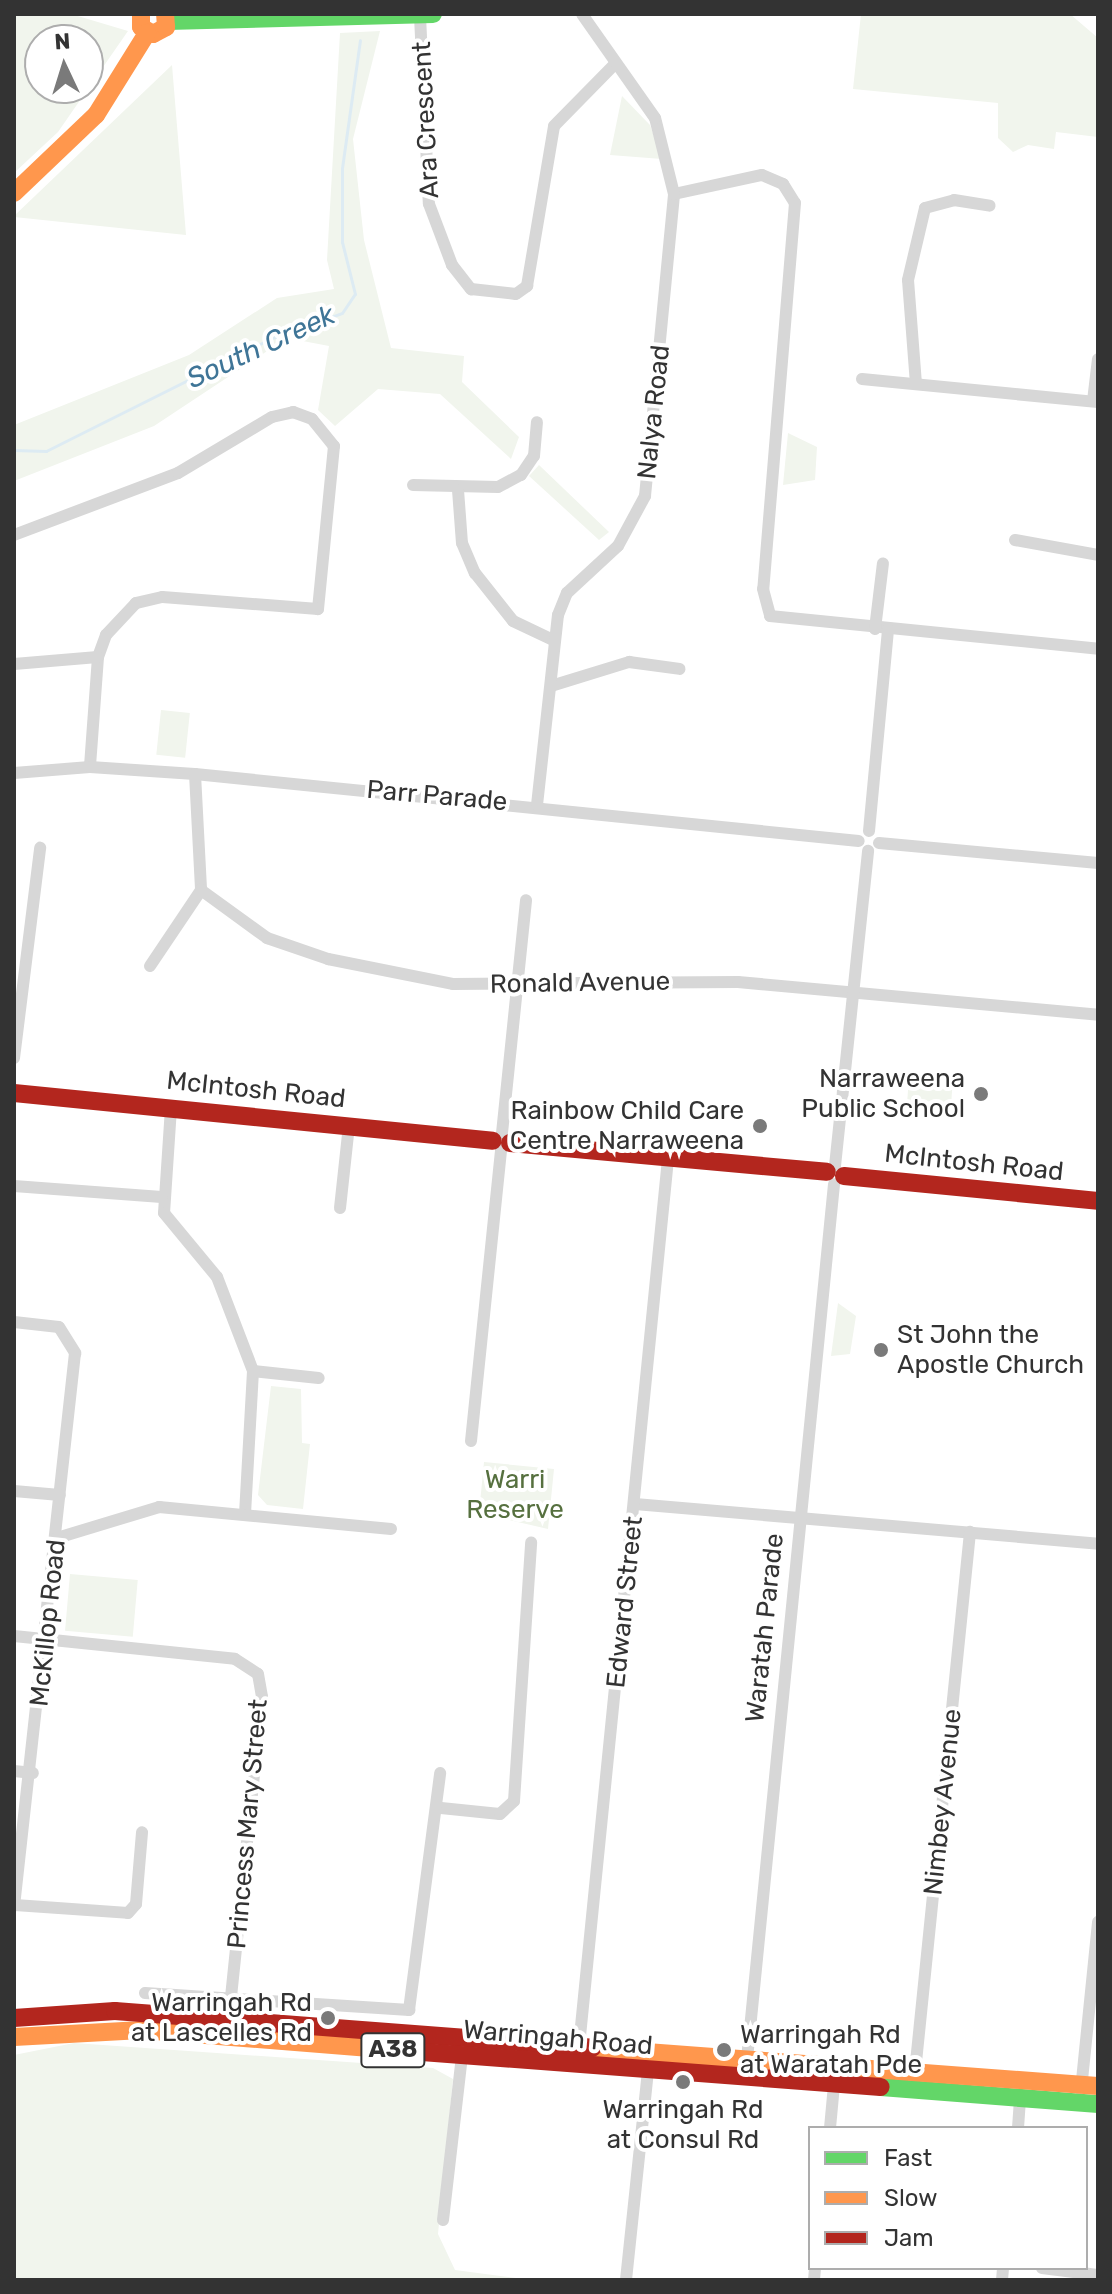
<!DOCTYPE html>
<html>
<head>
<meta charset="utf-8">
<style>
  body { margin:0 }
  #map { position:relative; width:1112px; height:2294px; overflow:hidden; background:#fff; font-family:Rubik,sans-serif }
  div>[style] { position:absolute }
  .green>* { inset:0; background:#f1f5ed; transform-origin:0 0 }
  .stream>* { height:3px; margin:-1.5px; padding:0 1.5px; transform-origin:1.5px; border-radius:1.5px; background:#ddebf3 }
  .street>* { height:12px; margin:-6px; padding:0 6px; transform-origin:6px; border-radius:6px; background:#d7d7d7 }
  .fast>* { height:18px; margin:-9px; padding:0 9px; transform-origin:9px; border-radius:9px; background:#63d668 }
  .slow>* { height:18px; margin:-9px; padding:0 9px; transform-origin:9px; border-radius:9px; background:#ff974d }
  .jam>* { height:18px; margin:-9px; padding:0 9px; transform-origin:9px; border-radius:9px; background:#b3261e }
  .dots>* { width:22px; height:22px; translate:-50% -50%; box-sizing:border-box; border:4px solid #fff; border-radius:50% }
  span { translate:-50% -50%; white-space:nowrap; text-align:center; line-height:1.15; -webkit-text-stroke:8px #fff; paint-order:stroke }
  .shield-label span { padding:2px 6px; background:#fff; border:2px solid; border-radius:6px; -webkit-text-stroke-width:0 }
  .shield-label { font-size:24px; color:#333; font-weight:700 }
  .street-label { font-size:26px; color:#333 }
  .poi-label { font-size:26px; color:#333 }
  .right { translate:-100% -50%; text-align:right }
  .left { translate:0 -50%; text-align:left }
  .park-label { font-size:26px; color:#56703f }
  .water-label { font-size:28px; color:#3f7597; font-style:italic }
  .frame { position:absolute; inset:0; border:16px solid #333; pointer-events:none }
  .legend { position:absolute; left:808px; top:2126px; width:280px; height:144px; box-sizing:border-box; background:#fff; border:2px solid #adadad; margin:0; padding:10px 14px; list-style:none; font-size:24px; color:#333 }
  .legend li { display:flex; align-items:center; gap:16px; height:40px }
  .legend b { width:40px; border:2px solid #adadad }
  .north { position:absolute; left:24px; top:24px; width:80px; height:80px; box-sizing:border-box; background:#fff; border:2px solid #adadad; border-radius:50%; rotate:356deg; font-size:22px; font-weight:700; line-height:32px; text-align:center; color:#333 }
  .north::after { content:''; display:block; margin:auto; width:28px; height:36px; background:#7a7a7a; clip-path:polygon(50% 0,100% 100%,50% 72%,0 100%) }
</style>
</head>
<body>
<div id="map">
  <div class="green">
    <i style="clip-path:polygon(evenodd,14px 14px,71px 14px,128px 31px,58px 132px,14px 173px,14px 14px,40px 40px,88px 40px,88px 88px,40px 88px,40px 40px)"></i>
    <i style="clip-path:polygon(861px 14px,1070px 14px,1098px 38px,1098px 137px,1056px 132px,1054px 149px,1028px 145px,1013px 152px,998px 138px,998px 103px,853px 89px)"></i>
    <i style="clip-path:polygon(380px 31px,353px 139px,364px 240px,391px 348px,464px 356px,462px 382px,519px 437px,511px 459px,440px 394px,378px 389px,335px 426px,318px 410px,329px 346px,287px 338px,154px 426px,14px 481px,14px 425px,189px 355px,277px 298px,334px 289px,327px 260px,340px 33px)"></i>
    <i style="clip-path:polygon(172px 65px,186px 235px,14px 217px,14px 216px)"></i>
    <i style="clip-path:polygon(622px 96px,650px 125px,662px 159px,610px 155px)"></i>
    <i style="clip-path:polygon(788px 433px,817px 447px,815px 480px,783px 485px)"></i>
    <i style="clip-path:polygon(539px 465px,609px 532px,599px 540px,529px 476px)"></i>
    <i style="left:161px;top:710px;width:29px;height:45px;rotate:6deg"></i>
    <i style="left:909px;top:1076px;width:44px;height:24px;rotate:4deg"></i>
    <i style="clip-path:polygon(838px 1303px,856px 1316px,850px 1354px,831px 1356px)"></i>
    <i style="clip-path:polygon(271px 1386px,301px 1389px,302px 1443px,310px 1444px,303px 1509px,267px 1505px,258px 1495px)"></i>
    <i style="clip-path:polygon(484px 1462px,554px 1469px,548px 1529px,479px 1513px)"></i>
    <i style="left:70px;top:1574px;width:68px;height:57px;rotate:5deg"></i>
    <i style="clip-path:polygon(74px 2043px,433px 2068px,453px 2079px,438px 2234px,455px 2270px,532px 2280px,14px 2280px,14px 2055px)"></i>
  </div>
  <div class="stream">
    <i style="left:14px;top:450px;width:32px;rotate:2deg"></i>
    <i style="left:46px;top:451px;width:253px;rotate:-26.6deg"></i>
    <i style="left:272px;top:338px;width:74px;rotate:-19.7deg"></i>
    <i style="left:342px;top:313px;width:23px;rotate:-56deg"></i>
    <i style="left:355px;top:294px;width:54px;rotate:-104deg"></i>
    <i style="left:342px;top:242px;width:74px;rotate:-90deg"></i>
    <i style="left:342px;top:168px;width:129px;rotate:-82deg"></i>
  </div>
  <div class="street">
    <i style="left:420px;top:16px;width:188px;rotate:87.3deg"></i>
    <i style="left:429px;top:204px;width:65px;rotate:69.3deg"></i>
    <i style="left:452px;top:265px;width:31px;rotate:52deg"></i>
    <i style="left:471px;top:289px;width:45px;rotate:6.3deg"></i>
    <i style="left:516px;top:294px;width:14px;rotate:-36deg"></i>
    <i style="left:527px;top:286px;width:162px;rotate:-80.4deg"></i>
    <i style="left:554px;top:126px;width:86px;rotate:-45.5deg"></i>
    <i style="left:674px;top:194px;width:90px;rotate:-12.2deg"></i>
    <i style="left:762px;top:175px;width:23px;rotate:23deg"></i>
    <i style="left:783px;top:184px;width:22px;rotate:58deg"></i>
    <i style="left:795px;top:203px;width:387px;rotate:94.7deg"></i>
    <i style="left:763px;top:589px;width:28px;rotate:75deg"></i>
    <i style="left:770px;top:616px;width:330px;rotate:5.7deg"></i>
    <i style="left:862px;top:379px;width:237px;rotate:5.6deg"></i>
    <i style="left:916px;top:384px;width:104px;rotate:-94.4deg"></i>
    <i style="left:908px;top:280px;width:74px;rotate:-76.7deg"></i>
    <i style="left:925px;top:208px;width:30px;rotate:-15deg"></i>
    <i style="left:954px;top:200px;width:36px;rotate:9deg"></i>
    <i style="left:1093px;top:401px;width:42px;rotate:-83.2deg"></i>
    <i style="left:413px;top:485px;width:85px;rotate:1.3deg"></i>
    <i style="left:498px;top:487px;width:26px;rotate:-28deg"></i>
    <i style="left:521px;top:475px;width:23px;rotate:-56deg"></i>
    <i style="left:534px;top:456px;width:34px;rotate:-85deg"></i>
    <i style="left:458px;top:490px;width:53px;rotate:85.7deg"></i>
    <i style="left:462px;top:543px;width:33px;rotate:67deg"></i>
    <i style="left:475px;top:573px;width:61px;rotate:51.6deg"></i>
    <i style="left:513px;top:621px;width:44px;rotate:25.4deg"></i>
    <i style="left:14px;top:535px;width:175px;rotate:-20.7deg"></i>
    <i style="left:178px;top:473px;width:109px;rotate:-30.8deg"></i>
    <i style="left:272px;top:417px;width:22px;rotate:-13deg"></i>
    <i style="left:293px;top:412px;width:20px;rotate:20deg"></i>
    <i style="left:312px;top:419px;width:35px;rotate:51deg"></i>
    <i style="left:334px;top:446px;width:164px;rotate:95.6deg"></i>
    <i style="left:318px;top:609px;width:156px;rotate:-175.6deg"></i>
    <i style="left:162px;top:597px;width:27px;rotate:167deg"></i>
    <i style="left:136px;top:603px;width:44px;rotate:133.2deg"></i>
    <i style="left:106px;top:635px;width:23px;rotate:110deg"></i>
    <i style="left:98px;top:657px;width:110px;rotate:94.2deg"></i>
    <i style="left:1015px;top:540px;width:84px;rotate:10.2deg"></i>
    <i style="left:875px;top:629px;width:66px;rotate:-83.1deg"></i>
    <i style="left:14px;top:664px;width:84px;rotate:-4.8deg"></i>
    <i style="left:551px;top:686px;width:82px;rotate:-17.1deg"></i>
    <i style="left:629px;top:662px;width:51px;rotate:7.8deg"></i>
    <i style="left:14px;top:773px;width:76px;rotate:-4.5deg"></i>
    <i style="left:90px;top:767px;width:105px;rotate:3.8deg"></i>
    <i style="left:195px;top:774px;width:667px;rotate:5.76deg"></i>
    <i style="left:195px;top:774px;width:116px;rotate:87deg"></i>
    <i style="left:201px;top:890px;width:82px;rotate:36deg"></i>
    <i style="left:267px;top:938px;width:65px;rotate:19deg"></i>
    <i style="left:328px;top:959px;width:127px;rotate:11.3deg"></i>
    <i style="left:453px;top:984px;width:285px;rotate:-0.4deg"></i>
    <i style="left:738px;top:982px;width:362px;rotate:5.2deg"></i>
    <i style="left:537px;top:805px;width:191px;rotate:-83.7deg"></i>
    <i style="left:558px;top:615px;width:24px;rotate:-68deg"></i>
    <i style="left:567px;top:593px;width:69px;rotate:-42.7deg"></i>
    <i style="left:618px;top:546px;width:57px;rotate:-61.6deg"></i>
    <i style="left:645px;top:496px;width:303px;rotate:-84.5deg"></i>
    <i style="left:674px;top:194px;width:78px;rotate:-104deg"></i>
    <i style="left:655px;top:118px;width:127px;rotate:-125.1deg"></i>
    <i style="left:869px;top:831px;width:202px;rotate:-84.6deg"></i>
    <i style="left:879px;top:843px;width:220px;rotate:5.2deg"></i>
    <i style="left:150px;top:966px;width:92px;rotate:-56.1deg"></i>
    <i style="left:14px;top:1058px;width:212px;rotate:-82.9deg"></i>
    <i style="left:171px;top:1108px;width:105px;rotate:93.8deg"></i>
    <i style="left:164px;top:1213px;width:83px;rotate:50.4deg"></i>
    <i style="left:217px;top:1277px;width:101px;rotate:69deg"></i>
    <i style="left:253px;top:1371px;width:143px;rotate:93.2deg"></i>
    <i style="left:502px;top:1133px;width:234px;rotate:-84.1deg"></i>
    <i style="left:835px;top:1166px;width:317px;rotate:-84deg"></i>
    <i style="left:14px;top:1186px;width:148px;rotate:4.3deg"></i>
    <i style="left:340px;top:1208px;width:83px;rotate:-83.8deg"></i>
    <i style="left:14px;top:1322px;width:45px;rotate:6.3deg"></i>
    <i style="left:59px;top:1327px;width:31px;rotate:58deg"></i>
    <i style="left:75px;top:1353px;width:556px;rotate:96.29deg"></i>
    <i style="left:253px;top:1371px;width:66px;rotate:6.1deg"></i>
    <i style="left:471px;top:1441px;width:293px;rotate:-84.1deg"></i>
    <i style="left:14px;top:1491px;width:46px;rotate:5deg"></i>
    <i style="left:635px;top:1504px;width:465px;rotate:4.9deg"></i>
    <i style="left:57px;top:1538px;width:107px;rotate:-16.9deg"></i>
    <i style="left:159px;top:1507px;width:233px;rotate:5.4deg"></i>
    <i style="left:14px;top:1636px;width:222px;rotate:5.9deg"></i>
    <i style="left:235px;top:1659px;width:27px;rotate:33deg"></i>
    <i style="left:258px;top:1674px;width:23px;rotate:80deg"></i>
    <i style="left:262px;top:1697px;width:303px;rotate:95.9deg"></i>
    <i style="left:14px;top:1771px;width:19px;rotate:6deg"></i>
    <i style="left:441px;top:1808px;width:59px;rotate:5.8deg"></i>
    <i style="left:500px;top:1814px;width:19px;rotate:-43deg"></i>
    <i style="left:514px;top:1801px;width:259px;rotate:-86.2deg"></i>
    <i style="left:15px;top:1905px;width:113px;rotate:4deg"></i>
    <i style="left:128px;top:1913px;width:12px;rotate:-48deg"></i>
    <i style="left:136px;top:1904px;width:72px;rotate:-85.2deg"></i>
    <i style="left:145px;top:1993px;width:265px;rotate:3.7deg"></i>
    <i style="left:409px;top:2010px;width:239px;rotate:-82.5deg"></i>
    <i style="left:579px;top:2046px;width:891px;rotate:-84.27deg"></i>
    <i style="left:747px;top:2059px;width:879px;rotate:-84.32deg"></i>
    <i style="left:915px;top:2072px;width:543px;rotate:-84.18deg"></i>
    <i style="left:1081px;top:2090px;width:169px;rotate:-84.2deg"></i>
    <i style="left:830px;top:2128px;width:43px;rotate:-84.7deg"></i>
    <i style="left:1018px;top:2128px;width:29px;rotate:-86deg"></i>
    <i style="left:443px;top:2220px;width:165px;rotate:-83.4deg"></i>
    <i style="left:1042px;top:2268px;width:56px;rotate:7.1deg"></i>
    <i style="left:626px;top:2280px;width:209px;rotate:-84deg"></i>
    <i style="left:814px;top:2280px;width:12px;rotate:-85deg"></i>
    <i style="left:1002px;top:2280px;width:12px;rotate:-85deg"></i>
  </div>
  <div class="fast">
    <i style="left:167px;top:21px;width:266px;rotate:-1.5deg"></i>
    <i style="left:881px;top:2087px;width:218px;rotate:4.5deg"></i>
  </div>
  <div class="slow">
    <i style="left:141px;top:14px;width:13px;rotate:90deg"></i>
    <i style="left:141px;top:27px;width:14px;rotate:30deg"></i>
    <i style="left:153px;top:34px;width:15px;rotate:-28deg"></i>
    <i style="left:166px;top:27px;width:13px;rotate:-94deg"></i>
    <i style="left:14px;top:193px;width:113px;rotate:-43.6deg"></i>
    <i style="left:96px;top:115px;width:97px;rotate:-58.1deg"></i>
    <i style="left:14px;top:2037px;width:128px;rotate:-3.1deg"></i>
    <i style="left:142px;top:2030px;width:241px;rotate:4.5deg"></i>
    <i style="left:593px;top:2048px;width:506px;rotate:4.3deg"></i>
  </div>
  <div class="jam">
    <i style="left:14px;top:1093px;width:481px;rotate:5.7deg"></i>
    <i style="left:510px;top:1143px;width:318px;rotate:5.2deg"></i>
    <i style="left:844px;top:1176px;width:255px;rotate:5.6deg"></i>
    <i style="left:14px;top:2018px;width:101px;rotate:-4deg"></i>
    <i style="left:115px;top:2011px;width:479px;rotate:4.4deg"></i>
    <i style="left:382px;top:2049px;width:500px;rotate:4.35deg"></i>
  </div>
  <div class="dots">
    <i style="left:981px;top:1094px;background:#7a7a7a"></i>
    <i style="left:760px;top:1126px;background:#7a7a7a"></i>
    <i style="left:881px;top:1350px;background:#7a7a7a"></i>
    <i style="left:328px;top:2018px;background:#7a7a7a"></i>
    <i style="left:724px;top:2050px;background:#7a7a7a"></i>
    <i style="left:683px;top:2082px;background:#7a7a7a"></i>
  </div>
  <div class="shield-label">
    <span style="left:393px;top:2050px">A38</span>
  </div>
  <div class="street-label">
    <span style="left:426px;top:120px;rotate:-93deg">Ara Crescent</span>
    <span style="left:654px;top:412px;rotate:-84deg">Nalya Road</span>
    <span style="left:437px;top:796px;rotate:5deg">Parr Parade</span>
    <span style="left:580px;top:983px;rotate:-1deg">Ronald Avenue</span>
    <span style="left:256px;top:1090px;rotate:6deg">McIntosh Road</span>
    <span style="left:974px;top:1163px;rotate:6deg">McIntosh Road</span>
    <span style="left:625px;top:1602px;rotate:-84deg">Edward Street</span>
    <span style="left:48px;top:1623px;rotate:-84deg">McKillop Road</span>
    <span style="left:765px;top:1628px;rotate:-84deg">Waratah Parade</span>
    <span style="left:943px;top:1802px;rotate:-84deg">Nimbey Avenue</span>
    <span style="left:248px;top:1824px;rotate:-85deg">Princess Mary Street</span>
    <span style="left:558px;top:2038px;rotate:5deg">Warringah Road</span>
  </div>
  <div class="poi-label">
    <span class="right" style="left:965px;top:1094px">Narraweena<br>Public School</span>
    <span class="right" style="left:744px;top:1126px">Rainbow Child Care<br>Centre Narraweena</span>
    <span class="left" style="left:897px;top:1350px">St John the<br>Apostle Church</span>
    <span class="right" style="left:312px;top:2018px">Warringah Rd<br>at Lascelles Rd</span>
    <span class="left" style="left:740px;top:2050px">Warringah Rd<br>at Waratah Pde</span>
    <span style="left:683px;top:2125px">Warringah Rd<br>at Consul Rd</span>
  </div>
  <div class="park-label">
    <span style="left:515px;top:1495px">Warri<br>Reserve</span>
  </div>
  <div class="water-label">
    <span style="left:261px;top:347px;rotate:-25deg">South Creek</span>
  </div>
  <div class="frame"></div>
  <ul class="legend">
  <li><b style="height:10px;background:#63d668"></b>Fast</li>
  <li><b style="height:10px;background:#ff974d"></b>Slow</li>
  <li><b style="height:10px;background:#b3261e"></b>Jam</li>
  </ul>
  <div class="north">N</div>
</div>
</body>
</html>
